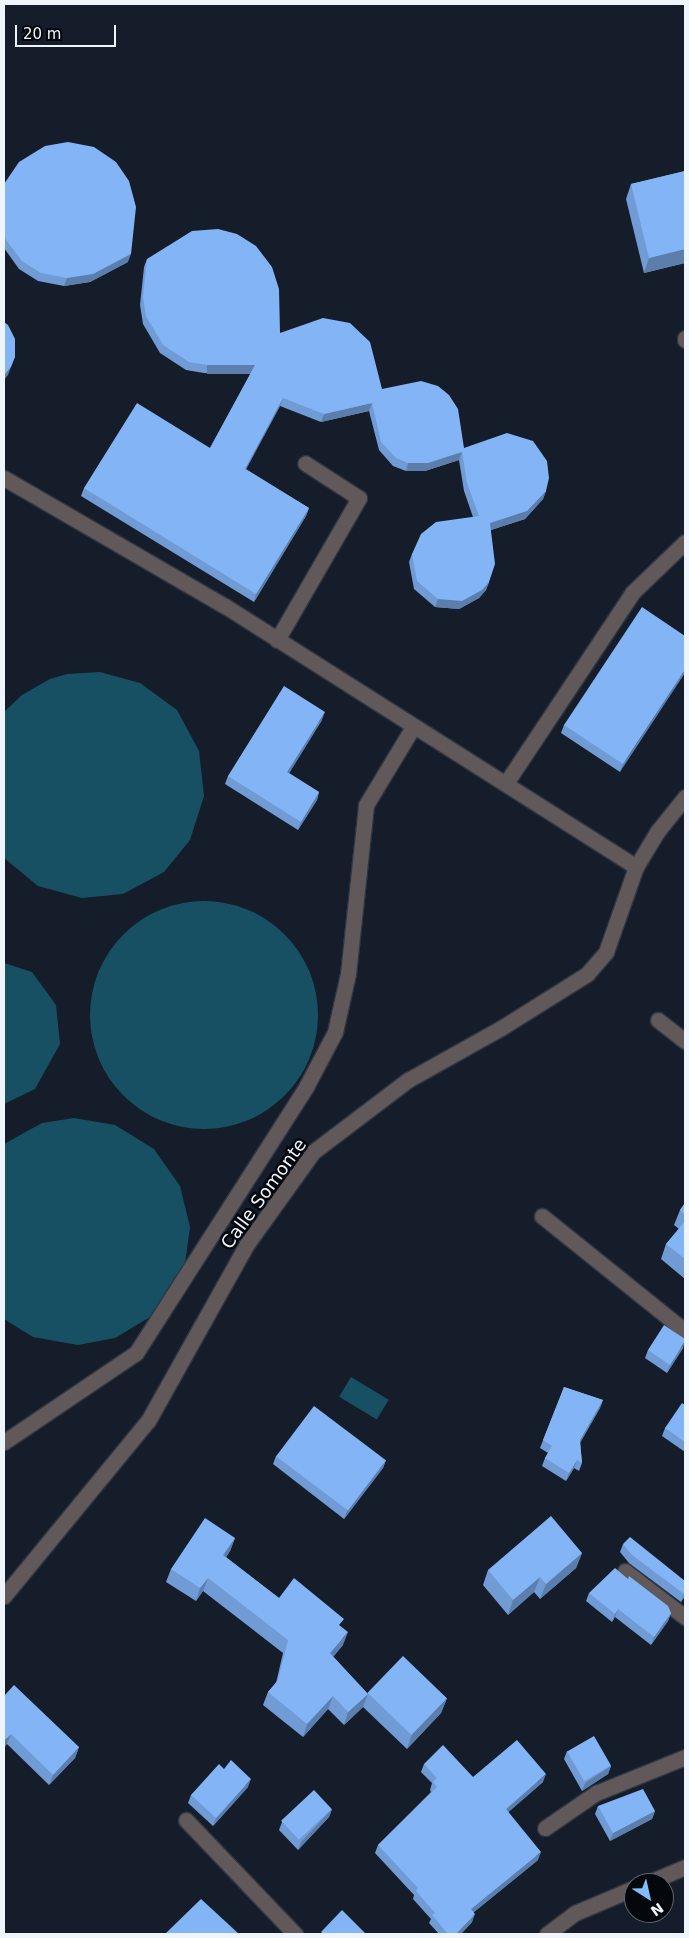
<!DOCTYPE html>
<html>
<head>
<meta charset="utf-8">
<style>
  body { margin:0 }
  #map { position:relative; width:689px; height:1938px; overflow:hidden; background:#141d29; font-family:"DejaVu Sans",sans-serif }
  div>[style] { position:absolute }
  .water>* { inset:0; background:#175063; transform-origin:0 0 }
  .round { border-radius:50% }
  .roads { filter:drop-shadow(1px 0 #2e3742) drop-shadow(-1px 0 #2e3742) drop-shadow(0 1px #2e3742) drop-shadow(0 -1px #2e3742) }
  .minor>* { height:15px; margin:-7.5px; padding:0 7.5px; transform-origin:7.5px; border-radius:7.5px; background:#61585a }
  .wall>* { inset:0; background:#709bd4 }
  .shaded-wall>* { inset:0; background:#5b7eac; transform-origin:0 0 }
  .building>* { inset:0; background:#82b4f6; transform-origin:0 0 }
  span { translate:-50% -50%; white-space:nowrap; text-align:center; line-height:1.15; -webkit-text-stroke:5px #04070c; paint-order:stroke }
  .street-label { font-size:18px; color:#eff5fd }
  .frame { position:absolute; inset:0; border:5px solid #eff5fd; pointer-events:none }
  .north { position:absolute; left:624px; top:1873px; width:50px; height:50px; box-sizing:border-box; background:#04070c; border:1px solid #62666c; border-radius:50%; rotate:145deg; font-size:14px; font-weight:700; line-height:20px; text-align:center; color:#eff5fd }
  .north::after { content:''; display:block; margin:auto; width:18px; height:22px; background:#81bdfa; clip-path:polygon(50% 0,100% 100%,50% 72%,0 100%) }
  .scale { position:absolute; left:15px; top:25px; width:101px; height:22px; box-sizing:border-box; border:2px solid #eff5fd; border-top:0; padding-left:6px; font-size:15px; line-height:18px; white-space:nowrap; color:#eff5fd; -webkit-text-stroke:4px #04070c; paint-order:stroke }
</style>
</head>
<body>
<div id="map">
  <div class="water">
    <i style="clip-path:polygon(100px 672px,140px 683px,177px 710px,199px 751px,204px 796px,190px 840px,164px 872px,123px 894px,82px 898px,38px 886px,4px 858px,4px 712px,22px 695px,50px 679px,67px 674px)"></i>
    <i class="round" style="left:90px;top:901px;width:228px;height:228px"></i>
    <i style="clip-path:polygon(4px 963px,32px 972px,56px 1005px,60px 1044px,35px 1089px,4px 1104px)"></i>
    <i style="clip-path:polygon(74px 1118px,115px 1125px,154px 1149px,180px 1186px,190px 1227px,185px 1264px,150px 1317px,115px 1338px,78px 1345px,33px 1337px,4px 1319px,4px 1144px,42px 1123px)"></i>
    <i style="left:351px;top:1377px;width:44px;height:23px;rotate:31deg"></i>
  </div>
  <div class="roads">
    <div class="minor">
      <i style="left:685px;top:338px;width:2px;rotate:90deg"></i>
      <i style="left:4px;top:478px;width:255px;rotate:30.1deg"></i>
      <i style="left:225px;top:606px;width:487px;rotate:32.4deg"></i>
      <i style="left:277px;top:640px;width:164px;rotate:-60deg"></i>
      <i style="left:359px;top:498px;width:64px;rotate:-147.1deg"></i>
      <i style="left:506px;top:783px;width:229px;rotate:-56.4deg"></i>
      <i style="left:633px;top:592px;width:72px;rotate:-43.9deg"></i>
      <i style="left:658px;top:1020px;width:34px;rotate:38deg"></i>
      <i style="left:542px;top:1216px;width:184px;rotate:38.8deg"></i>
      <i style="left:4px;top:1442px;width:159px;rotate:-34deg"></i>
      <i style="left:136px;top:1353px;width:316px;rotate:-57.4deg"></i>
      <i style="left:306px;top:1087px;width:62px;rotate:-62.2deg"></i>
      <i style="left:335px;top:1032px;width:59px;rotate:-77.4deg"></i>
      <i style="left:348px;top:974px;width:170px;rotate:-83.9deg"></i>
      <i style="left:366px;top:805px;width:91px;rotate:-58.9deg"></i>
      <i style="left:625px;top:1571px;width:76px;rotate:37.5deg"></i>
      <i style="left:4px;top:1596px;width:227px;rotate:-50.6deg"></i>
      <i style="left:148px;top:1421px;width:203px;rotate:-60.8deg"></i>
      <i style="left:247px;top:1244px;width:113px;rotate:-54.3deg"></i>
      <i style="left:313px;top:1152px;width:119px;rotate:-37.2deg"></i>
      <i style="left:408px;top:1080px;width:107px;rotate:-29.2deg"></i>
      <i style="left:501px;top:1028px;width:102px;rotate:-32.1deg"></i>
      <i style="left:587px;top:974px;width:29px;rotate:-49deg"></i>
      <i style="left:606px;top:952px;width:90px;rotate:-70.6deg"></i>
      <i style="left:636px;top:867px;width:41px;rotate:-59deg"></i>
      <i style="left:657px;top:832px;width:45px;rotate:-51.3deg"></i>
      <i style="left:186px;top:1820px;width:158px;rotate:46.3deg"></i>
      <i style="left:545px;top:1828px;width:62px;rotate:-34.5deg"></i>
      <i style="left:596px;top:1793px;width:96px;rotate:-22deg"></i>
      <i style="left:647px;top:1883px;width:41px;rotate:-22.8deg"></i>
      <i style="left:547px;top:1934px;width:35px;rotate:-37deg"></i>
      <i style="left:575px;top:1913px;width:64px;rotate:-23deg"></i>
    </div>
  </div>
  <div class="wall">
    <i style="clip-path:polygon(685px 171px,685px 263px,644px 273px,626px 199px,631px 184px)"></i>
    <i style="clip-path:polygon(4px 186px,128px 262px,90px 282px,64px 286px,38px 281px,19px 269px,4px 248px)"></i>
    <i style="clip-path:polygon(147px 259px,382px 389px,464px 448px,546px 491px,543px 499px,525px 519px,491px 530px,489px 582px,486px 590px,479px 598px,459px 609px,435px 607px,414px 589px,409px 562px,412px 554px,473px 517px,464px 491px,459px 460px,425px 471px,406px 471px,393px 466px,379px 450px,369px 411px,321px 422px,280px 406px,246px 469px,309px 508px,306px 516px,254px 602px,81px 496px,84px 488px,210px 448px,251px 373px,204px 373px,186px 370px,160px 353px,143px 324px,140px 305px,144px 267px)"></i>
    <i style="clip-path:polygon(685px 636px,620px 772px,561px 733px,564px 725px)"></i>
    <i style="clip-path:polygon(322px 720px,289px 773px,319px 792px,317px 800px,298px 830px,225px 784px,228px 776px)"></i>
    <i style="clip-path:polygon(685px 1203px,685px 1279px,661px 1259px,666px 1244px,679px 1229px,674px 1225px,680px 1210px)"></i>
    <i style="clip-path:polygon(683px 1348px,667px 1373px,645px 1358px,648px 1350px)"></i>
    <i style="clip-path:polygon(564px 1387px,603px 1400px,600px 1408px,580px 1443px,582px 1463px,579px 1471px,574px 1468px,566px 1481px,542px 1466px,545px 1458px,548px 1453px,540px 1448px)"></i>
    <i style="clip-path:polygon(685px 1405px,685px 1452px,662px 1436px,665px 1428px)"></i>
    <i style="clip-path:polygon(276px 1456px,386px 1460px,383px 1468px,344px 1519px,273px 1464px)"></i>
    <i style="clip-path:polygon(235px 1538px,230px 1551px,226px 1557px,279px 1598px,341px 1627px,343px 1645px,333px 1657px,368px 1694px,368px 1693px,447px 1698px,441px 1713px,407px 1749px,363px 1707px,344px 1725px,328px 1709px,303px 1737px,263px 1705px,268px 1692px,276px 1683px,283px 1653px,203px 1591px,196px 1601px,166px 1582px,171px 1569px)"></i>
    <i style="clip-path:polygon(623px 1544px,685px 1581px,685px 1596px,681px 1602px,629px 1563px,620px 1552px)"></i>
    <i style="clip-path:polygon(582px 1553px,576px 1568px,540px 1599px,534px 1592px,508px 1615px,483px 1585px,488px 1570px)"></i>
    <i style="clip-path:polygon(589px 1593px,671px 1613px,668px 1621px,651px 1645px,615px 1617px,612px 1622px,586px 1601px)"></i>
    <i style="clip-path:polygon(4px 1696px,79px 1747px,75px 1758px,49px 1785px,7px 1744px)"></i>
    <i style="clip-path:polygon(567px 1751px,611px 1766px,608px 1774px,582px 1791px,564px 1759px)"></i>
    <i style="clip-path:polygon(424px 1764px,473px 1777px,543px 1782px,508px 1812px,538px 1860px,474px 1912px,472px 1922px,461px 1934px,439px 1934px,429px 1923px,431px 1919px,413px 1899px,414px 1895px,375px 1853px,378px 1845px,431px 1792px,430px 1790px,432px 1783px,421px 1772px)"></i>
    <i style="clip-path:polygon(224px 1769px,248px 1787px,213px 1826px,188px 1803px,191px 1795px)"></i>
    <i style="clip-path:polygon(598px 1806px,655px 1811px,652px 1819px,610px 1841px,595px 1814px)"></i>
    <i style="clip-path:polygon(332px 1809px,329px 1817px,298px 1850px,279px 1830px,282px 1822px)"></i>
  </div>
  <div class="shaded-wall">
    <i style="clip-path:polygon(685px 249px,685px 263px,644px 273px,649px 258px)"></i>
    <i style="clip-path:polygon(131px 254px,128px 262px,90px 282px,64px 286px,67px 278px)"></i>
    <i style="left:207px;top:365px;width:48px;height:9px"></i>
    <i style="clip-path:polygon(11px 367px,8px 375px,4px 380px,4px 376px)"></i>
    <i style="clip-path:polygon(283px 398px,280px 406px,242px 477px,245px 469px)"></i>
    <i style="clip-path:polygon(372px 403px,369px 411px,321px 422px,324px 414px)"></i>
    <i style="clip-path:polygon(462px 452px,459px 460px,425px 471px,406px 471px,408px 463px)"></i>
    <i style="clip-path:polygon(546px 491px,543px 499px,525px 519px,488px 531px,490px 523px)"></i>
    <i style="clip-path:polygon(309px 508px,306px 516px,254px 602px,256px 594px)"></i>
    <i style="clip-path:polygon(489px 582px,486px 590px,479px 598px,459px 609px,435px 607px,438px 599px)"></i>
    <i style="clip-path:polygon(685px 670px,685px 673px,620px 772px,623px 764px)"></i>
    <i style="clip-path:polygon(325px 712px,322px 720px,285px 780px,287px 772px)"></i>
    <i style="clip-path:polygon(319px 792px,317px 800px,298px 830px,301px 822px)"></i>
    <i style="clip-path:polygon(685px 1341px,683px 1348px,667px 1373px,670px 1365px)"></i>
    <i style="clip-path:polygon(603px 1400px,600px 1408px,577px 1448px,580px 1440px)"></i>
    <i style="clip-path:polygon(386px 1460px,383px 1468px,344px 1519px,347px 1511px)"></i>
    <i style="clip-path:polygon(577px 1460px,574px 1468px,566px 1481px,569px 1473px)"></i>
    <i style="clip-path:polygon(235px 1538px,230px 1551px,219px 1568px,223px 1555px)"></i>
    <i style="clip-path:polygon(582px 1553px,576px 1568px,540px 1599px,546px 1584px)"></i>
    <i style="clip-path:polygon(540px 1577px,534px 1592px,508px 1615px,513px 1600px)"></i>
    <i style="clip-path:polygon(208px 1578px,203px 1591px,196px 1601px,200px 1588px)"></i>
    <i style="clip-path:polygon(685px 1592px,685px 1596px,681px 1602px,684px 1594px)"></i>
    <i style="clip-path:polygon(618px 1609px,615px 1617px,612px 1622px,615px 1614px)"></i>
    <i style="clip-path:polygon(671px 1613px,668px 1621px,651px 1645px,654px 1637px)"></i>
    <i style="clip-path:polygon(348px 1632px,343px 1645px,325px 1666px,330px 1653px)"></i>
    <i style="clip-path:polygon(368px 1694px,363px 1707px,344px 1725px,348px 1712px)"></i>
    <i style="clip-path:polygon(333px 1696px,328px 1709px,303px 1737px,307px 1724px)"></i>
    <i style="clip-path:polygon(447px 1698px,441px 1713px,407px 1749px,412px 1734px)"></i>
    <i style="clip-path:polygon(11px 1734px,7px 1744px,4px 1748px,4px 1741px)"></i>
    <i style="clip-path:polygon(79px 1747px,75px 1758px,49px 1785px,53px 1775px)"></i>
    <i style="clip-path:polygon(611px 1766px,608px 1774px,582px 1791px,585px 1783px)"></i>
    <i style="clip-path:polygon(546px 1774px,543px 1782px,503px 1817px,506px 1809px)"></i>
    <i style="clip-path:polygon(251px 1779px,248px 1787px,213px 1826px,216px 1818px)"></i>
    <i style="clip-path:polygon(332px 1809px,329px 1817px,298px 1850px,301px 1842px)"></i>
    <i style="clip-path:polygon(655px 1811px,652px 1819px,610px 1841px,613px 1833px)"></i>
    <i style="clip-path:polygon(541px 1852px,538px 1860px,468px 1917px,471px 1909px)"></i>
    <i style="clip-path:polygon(475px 1914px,472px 1922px,461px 1934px,456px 1934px)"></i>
  </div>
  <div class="building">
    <i style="clip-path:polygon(68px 142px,94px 147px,116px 162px,129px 181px,136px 207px,131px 254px,93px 274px,67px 278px,41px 273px,22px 261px,6px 240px,4px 231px,4px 184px,19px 162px,45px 146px)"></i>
    <i style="clip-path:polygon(685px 171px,685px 249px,649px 258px,631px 184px)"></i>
    <i style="clip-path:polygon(218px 229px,237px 234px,256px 246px,272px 267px,279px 289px,280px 333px,323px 318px,350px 323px,370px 342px,382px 389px,421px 381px,438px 386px,449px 395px,458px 409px,464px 448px,507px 433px,533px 441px,547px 461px,549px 478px,546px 491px,527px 511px,490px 523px,495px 564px,489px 582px,482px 590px,462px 601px,438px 599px,417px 581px,412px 554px,421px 534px,436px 522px,479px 516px,467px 483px,462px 452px,428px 463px,408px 463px,396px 458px,381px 442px,372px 403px,324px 414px,283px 398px,245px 469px,309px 508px,256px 594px,84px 488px,137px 403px,210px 448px,255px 365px,207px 365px,189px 362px,163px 345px,146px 316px,143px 297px,147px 259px,192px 231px)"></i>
    <i style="clip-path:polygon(4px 322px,8px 325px,15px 339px,15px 357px,11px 367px,4px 376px)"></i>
    <i style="clip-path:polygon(642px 607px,685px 636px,685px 670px,623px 764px,564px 725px)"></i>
    <i style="clip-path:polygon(284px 686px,325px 712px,287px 772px,319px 792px,301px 822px,228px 776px)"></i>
    <i style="clip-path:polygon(685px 1203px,685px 1215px,680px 1210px)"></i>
    <i style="clip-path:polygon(685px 1221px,685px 1259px,666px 1244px)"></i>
    <i style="clip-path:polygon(664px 1325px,685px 1339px,685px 1341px,670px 1365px,648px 1350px)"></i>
    <i style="clip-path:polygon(564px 1387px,603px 1400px,580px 1440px,582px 1463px,577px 1460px,569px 1473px,545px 1458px,552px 1446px,543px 1440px)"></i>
    <i style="clip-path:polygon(682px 1403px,685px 1405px,685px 1442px,665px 1428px)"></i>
    <i style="left:314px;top:1406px;width:90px;height:63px;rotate:37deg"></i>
    <i style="clip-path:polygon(551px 1516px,582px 1553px,546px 1584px,540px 1577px,513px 1600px,488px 1570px)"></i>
    <i style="clip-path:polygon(205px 1518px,235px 1538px,223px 1555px,279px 1598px,294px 1578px,344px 1619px,339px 1625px,348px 1632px,330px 1653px,368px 1694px,348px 1712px,333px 1696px,307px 1724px,268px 1692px,278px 1680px,288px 1640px,208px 1578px,200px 1588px,171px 1569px)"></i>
    <i style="clip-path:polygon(630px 1537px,685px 1581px,685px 1592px,684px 1594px,632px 1555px,623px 1544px)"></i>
    <i style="clip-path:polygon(615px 1568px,628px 1579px,629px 1576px,668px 1606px,671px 1613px,654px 1637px,618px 1609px,615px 1614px,589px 1593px)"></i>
    <i style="left:403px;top:1656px;width:61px;height:51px;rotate:44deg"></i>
    <i style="clip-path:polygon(14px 1685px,79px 1747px,53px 1775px,11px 1734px,4px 1741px,4px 1696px)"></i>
    <i style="left:594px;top:1736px;width:34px;height:31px;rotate:60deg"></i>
    <i style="clip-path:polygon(517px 1740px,546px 1774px,506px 1809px,541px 1852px,471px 1909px,475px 1914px,456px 1934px,448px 1934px,432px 1915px,435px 1913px,416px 1891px,418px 1888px,378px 1845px,437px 1787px,433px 1782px,437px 1778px,424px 1764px,443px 1745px,473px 1777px)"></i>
    <i style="clip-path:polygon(231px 1760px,251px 1779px,216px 1818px,191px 1795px,219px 1764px,224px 1769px)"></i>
    <i style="clip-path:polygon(643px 1789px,655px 1811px,613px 1833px,598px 1806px)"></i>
    <i style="left:314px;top:1790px;width:26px;height:45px;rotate:47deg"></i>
    <i style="clip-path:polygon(201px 1899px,239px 1934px,165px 1934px)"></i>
    <i style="clip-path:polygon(342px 1910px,366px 1934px,323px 1934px,321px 1932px)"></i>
  </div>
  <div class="street-label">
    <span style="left:264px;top:1194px;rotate:-54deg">Calle Somonte</span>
  </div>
  <div class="frame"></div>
  <div class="north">N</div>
  <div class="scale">20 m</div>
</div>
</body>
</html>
